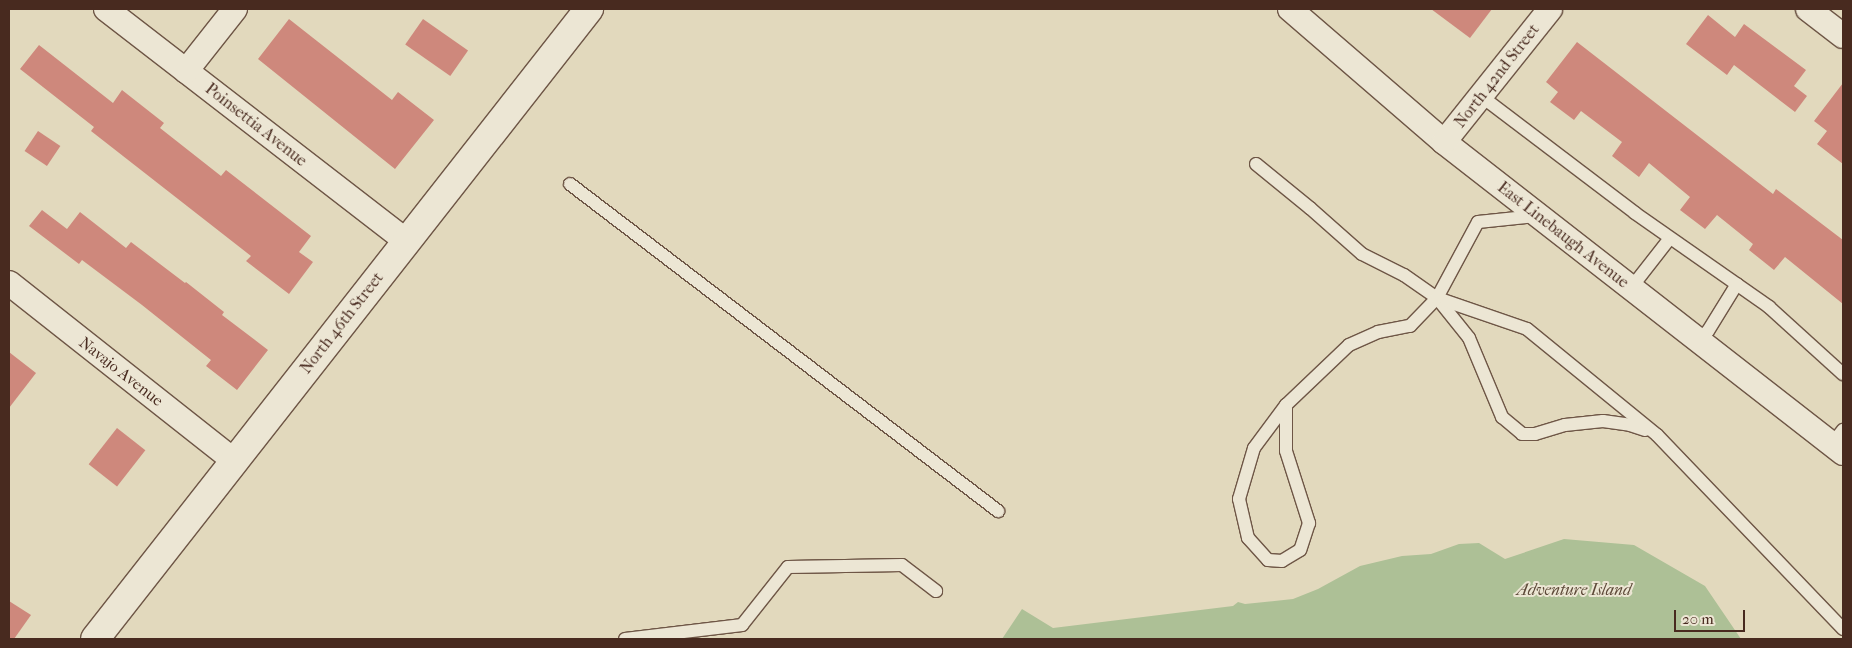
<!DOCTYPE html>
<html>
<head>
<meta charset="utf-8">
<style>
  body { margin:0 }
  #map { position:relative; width:1852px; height:648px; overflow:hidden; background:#e2d9bd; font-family:"IM FELL French Canon",serif }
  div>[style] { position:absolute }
  .green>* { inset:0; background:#adc096 }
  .building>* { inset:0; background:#ce887c; transform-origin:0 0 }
  .roads { filter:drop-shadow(1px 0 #6e5646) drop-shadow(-1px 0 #6e5646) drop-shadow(0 1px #6e5646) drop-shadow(0 -1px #6e5646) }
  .lane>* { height:12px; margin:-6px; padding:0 6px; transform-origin:6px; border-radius:6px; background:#ece6d4 }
  .street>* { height:24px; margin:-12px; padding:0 12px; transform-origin:12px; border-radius:12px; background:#ece6d4 }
  .secondary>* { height:28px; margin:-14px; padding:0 14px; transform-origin:14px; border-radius:14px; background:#ece6d4 }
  span { translate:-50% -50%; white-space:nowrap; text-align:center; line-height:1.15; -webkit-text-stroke:4px #ece6d4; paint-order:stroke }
  .street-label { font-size:16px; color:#482a1f }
  .park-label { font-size:16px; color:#5c4837; font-style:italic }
  .frame { position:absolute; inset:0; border:10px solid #482a1f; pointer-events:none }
  .scale { position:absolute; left:1674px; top:610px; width:71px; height:22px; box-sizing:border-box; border:2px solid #482a1f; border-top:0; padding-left:6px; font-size:15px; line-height:18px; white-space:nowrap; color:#482a1f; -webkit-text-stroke:4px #ece6d4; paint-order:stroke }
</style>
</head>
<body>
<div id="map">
  <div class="green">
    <i style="clip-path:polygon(1564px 539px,1634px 545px,1705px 586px,1741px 639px,1002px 639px,1022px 609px,1053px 628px,1233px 606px,1238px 602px,1245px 604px,1293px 599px,1318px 589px,1360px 566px,1402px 556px,1431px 554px,1459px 544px,1479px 543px,1505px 559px)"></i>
  </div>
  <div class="building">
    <i style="clip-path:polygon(1431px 9px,1492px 9px,1470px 38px)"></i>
    <i style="clip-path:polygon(1708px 15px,1735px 37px,1744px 24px,1806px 70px,1794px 86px,1807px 96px,1795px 112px,1734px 65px,1727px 75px,1686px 44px)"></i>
    <i style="clip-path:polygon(289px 19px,392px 100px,398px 92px,434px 120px,395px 169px,258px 59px)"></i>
    <i style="left:423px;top:19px;width:55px;height:31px;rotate:35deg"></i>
    <i style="clip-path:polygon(1577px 42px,1773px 194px,1776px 189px,1843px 240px,1843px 304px,1785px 257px,1774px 270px,1749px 250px,1753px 244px,1717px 215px,1705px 229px,1680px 210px,1690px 197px,1649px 163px,1639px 177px,1612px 156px,1622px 142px,1581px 111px,1574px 120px,1550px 102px,1558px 92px,1546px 82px)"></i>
    <i style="clip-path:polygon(39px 45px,113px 103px,122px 90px,164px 123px,160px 128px,221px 176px,226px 170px,311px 236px,299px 252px,313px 262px,289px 294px,246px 261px,251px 256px,91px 131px,94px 127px,20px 69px)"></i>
    <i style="clip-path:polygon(1843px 83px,1843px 164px,1817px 144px,1827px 131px,1814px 121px)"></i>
    <i style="left:38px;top:131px;width:27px;height:24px;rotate:34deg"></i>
    <i style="clip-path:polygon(42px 210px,67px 229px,80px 212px,126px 248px,131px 242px,185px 283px,186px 282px,224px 312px,222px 315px,268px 350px,237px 390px,206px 366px,211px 360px,142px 305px,82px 260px,79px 264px,29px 226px)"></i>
    <i style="clip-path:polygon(9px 352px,36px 373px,9px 408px)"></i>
    <i style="left:117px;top:428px;width:36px;height:46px;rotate:38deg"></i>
    <i style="clip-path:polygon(9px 601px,31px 615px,14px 639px,9px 639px)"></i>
  </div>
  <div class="roads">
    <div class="lane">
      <i style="left:1481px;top:96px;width:193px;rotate:37.2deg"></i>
      <i style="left:1635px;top:213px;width:164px;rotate:35deg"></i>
      <i style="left:1769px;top:307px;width:100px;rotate:42.2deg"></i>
      <i style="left:1256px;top:164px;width:70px;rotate:39.2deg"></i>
      <i style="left:1310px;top:208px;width:69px;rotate:41.5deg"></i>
      <i style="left:1362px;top:254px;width:47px;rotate:26.6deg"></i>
      <i style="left:1404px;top:275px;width:40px;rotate:34.9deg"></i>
      <i style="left:1437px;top:298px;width:51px;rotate:51.3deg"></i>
      <i style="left:1469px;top:338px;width:86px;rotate:67.3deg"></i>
      <i style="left:1502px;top:417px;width:26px;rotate:40deg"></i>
      <i style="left:1522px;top:434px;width:13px"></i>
      <i style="left:1535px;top:434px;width:31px;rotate:-17deg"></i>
      <i style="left:1565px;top:425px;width:38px;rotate:-6deg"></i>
      <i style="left:1603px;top:421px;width:27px;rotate:8deg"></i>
      <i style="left:1630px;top:425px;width:16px;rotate:18deg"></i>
      <i style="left:570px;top:184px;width:539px;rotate:37.38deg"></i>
      <i style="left:1631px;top:288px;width:63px;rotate:-52deg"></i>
      <i style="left:1437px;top:298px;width:95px;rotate:19deg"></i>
      <i style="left:1527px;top:329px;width:168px;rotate:39.2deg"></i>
      <i style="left:1657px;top:435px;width:269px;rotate:46.2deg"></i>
      <i style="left:1698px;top:340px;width:13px;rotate:-42deg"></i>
      <i style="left:1708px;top:331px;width:55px;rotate:-58.3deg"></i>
      <i style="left:1286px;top:405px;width:46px;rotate:90deg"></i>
      <i style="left:1286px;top:451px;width:76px;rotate:72.3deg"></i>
      <i style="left:1309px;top:523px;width:28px;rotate:108deg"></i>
      <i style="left:1300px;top:550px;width:21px;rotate:149deg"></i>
      <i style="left:1282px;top:561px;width:14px;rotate:-176deg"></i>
      <i style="left:1268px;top:560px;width:30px;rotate:-132deg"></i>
      <i style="left:1248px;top:538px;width:40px;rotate:-103deg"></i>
      <i style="left:1239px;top:499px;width:53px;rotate:-73.6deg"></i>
      <i style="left:1254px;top:448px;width:54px;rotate:-53.3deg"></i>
      <i style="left:1286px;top:405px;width:87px;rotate:-43.6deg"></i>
      <i style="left:1349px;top:345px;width:32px;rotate:-24deg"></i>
      <i style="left:1378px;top:332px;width:33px;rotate:-11deg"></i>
      <i style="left:1410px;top:326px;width:39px;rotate:-46deg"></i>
      <i style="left:1437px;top:298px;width:86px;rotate:-61.7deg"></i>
      <i style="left:1478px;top:222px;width:58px;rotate:-5.9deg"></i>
      <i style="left:1832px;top:444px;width:18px;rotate:-52deg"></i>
      <i style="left:625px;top:639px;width:118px;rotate:-6.8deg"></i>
      <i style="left:742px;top:625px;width:74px;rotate:-51.6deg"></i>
      <i style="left:788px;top:567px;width:114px;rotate:-1deg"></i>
      <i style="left:902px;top:565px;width:43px;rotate:37.4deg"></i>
    </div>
    <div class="street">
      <i style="left:106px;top:9px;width:379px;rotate:37.7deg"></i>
      <i style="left:1290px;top:9px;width:203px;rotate:40.8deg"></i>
      <i style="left:1444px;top:142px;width:506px;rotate:37.93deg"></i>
      <i style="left:1808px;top:9px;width:44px;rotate:37.6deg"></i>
      <i style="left:186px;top:71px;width:79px;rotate:-51.7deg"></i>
      <i style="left:1444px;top:142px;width:170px;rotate:-51.4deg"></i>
      <i style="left:9px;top:283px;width:287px;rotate:38.3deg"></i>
    </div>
    <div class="secondary">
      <i style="left:95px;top:639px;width:801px;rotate:-51.9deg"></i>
    </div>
  </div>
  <div class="street-label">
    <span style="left:1497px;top:76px;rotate:-52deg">North 42nd Street</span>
    <span style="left:256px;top:125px;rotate:38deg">Poinsettia Avenue</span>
    <span style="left:1563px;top:235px;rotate:38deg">East Linebaugh Avenue</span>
    <span style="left:342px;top:323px;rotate:-52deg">North 46th Street</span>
    <span style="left:121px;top:372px;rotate:38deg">Navajo Avenue</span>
  </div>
  <div class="park-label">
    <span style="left:1574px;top:590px">Adventure Island</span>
  </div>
  <div class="frame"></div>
  <div class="scale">20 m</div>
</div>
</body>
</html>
